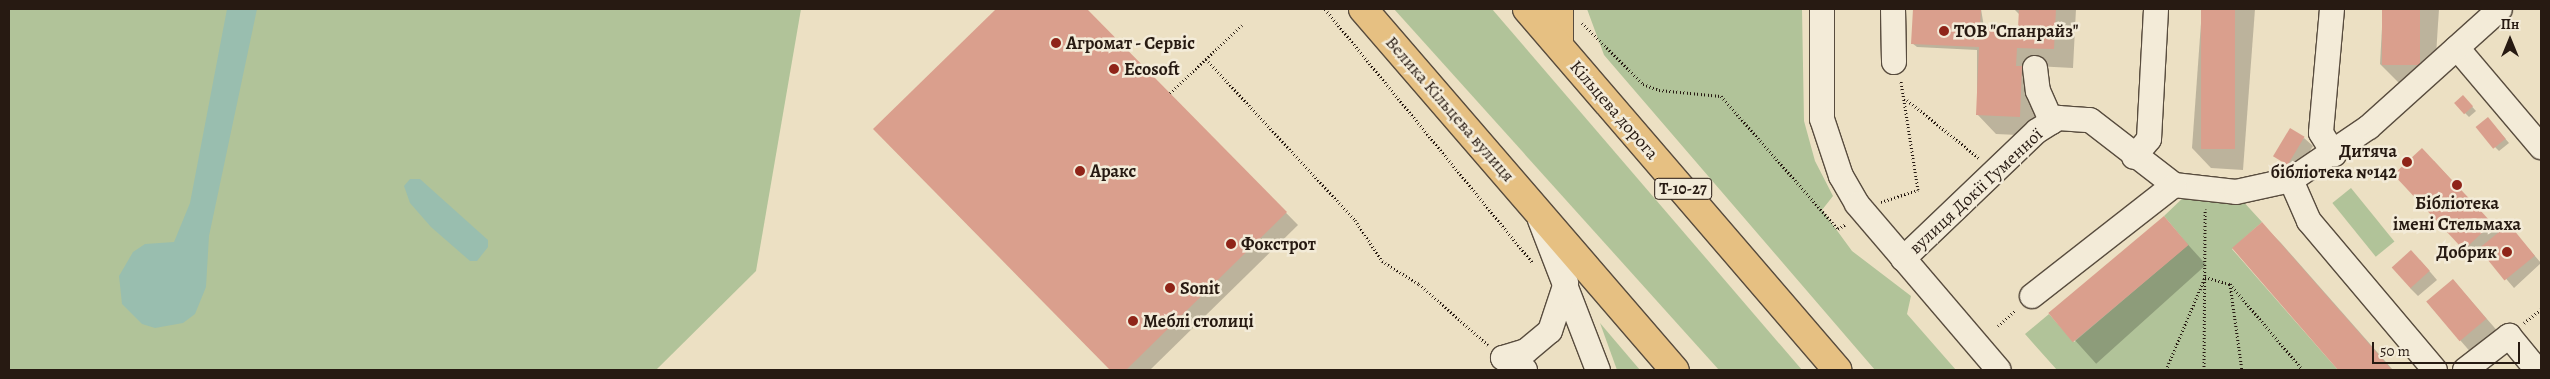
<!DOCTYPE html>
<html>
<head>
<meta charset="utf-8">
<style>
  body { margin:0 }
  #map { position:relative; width:2550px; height:379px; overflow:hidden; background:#ece0c3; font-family:Alegreya,serif }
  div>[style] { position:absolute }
  .green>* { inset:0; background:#b1c399; transform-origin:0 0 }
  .water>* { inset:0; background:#99beaf }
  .shadow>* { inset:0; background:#0003; transform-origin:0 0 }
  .building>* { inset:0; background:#da9f8d; transform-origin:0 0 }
  .path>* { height:3px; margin-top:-1.5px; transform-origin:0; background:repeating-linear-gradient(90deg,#271a12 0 1px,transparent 0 3.5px) }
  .roads { filter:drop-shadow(1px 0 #584c3e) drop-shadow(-1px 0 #584c3e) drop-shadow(0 1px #584c3e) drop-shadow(0 -1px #584c3e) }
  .minor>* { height:24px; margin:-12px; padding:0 12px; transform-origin:12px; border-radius:12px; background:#f3ebd8 }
  .major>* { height:28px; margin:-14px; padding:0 14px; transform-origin:14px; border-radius:14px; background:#e6c082 }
  .highway>* { height:28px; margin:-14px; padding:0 14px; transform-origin:14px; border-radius:14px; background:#e6c082 }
  .dots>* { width:14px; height:14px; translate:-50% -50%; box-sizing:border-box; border:2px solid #f3ebd8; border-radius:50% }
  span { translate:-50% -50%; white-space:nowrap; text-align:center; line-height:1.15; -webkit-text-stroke:5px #f3ebd8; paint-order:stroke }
  .shield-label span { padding:1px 4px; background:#f3ebd8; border:1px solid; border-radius:4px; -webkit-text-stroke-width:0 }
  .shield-label { font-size:16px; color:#271a12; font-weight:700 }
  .poi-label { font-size:18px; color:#271a12; font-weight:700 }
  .left { translate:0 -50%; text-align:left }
  .right { translate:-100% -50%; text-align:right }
  .street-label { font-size:18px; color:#271a12 }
  .frame { position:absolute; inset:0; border:10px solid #271a12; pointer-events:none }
  .north { position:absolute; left:2485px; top:15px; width:50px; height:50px; -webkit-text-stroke:4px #f3ebd8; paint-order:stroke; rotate:0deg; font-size:14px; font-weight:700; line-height:20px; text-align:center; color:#271a12 }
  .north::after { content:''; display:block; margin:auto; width:18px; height:22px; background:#271a12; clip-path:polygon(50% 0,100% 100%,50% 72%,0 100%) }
  .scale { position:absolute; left:2372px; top:342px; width:148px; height:22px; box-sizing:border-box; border:2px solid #271a12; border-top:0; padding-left:6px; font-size:15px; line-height:18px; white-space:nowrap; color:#271a12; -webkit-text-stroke:4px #f3ebd8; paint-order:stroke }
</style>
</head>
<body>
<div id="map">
  <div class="green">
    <i style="clip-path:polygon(9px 9px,801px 9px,756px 271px,656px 370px,9px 370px)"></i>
    <i style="clip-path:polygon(1394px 9px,1492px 9px,1802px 370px,1719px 370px)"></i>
    <i style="clip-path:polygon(1587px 9px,1802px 9px,1804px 121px,1815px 161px,1833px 196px,1822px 210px,1852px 251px,1911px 296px,1907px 314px,1956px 370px,1875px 370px,1604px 55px)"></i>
    <i style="left:2351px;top:188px;width:69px;height:24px;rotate:51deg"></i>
    <i style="clip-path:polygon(2186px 195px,2240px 198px,2262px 222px,2232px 249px,2338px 370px,2057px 370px,2025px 334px,2049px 314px,2074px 342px,2188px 245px,2164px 216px)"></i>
    <i style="clip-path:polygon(1600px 323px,1640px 370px,1617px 370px)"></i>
  </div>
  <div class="water">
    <i style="clip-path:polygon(227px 9px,257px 9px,209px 236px,206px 287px,195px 314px,183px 323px,155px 328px,142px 324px,122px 304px,119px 276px,133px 252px,145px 244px,174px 242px,190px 203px)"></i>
    <i style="clip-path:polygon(410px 179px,420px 179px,488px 240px,488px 247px,477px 261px,470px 261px,431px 227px,410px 203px,404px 186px)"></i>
  </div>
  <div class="shadow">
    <i style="clip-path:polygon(998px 9px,1086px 9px,1298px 225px,1150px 370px,1111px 370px,874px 129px)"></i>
    <i style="clip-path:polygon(1914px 9px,1981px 9px,1984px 27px,2019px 29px,2020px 15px,2014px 9px,2076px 9px,2073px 68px,2035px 66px,2038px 136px,1996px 134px,1977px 114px,1977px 50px,1917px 47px,1912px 43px)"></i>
    <i style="clip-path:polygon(2202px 9px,2255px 9px,2243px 170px,2211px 168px,2192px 148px)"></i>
    <i style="clip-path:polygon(2383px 9px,2439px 9px,2434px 86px,2399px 83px,2380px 64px)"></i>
    <i style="clip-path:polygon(2467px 101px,2476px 111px,2469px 117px,2465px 113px)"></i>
    <i style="clip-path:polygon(2492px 123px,2509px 143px,2499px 151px,2495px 147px)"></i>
    <i style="clip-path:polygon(2304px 138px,2313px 146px,2297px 172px,2275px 155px)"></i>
    <i style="clip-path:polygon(2434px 161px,2500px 233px,2509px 226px,2541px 263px,2514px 288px,2484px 253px,2476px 260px,2395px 174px)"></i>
    <i style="left:2164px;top:218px;width:63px;height:148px;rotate:48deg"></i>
    <i style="clip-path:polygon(2262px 224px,2281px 243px,2393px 370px,2340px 370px,2234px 249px)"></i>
    <i style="clip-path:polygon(2420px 260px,2437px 280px,2418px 296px,2410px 288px)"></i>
    <i style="left:2453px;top:280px;width:68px;height:34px;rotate:49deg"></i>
  </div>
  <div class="building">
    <i style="clip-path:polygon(996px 9px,1087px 9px,1287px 212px,1126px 370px,1110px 370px,873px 129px)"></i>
    <i style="clip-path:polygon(1913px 9px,1981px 9px,1980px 26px,2018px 28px,2019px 9px,2056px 9px,2054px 49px,2017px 48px,2016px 66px,2022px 66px,2020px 117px,1976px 115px,1979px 47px,1911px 44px)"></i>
    <i style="left:2201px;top:9px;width:34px;height:140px"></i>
    <i style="left:2382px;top:9px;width:38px;height:56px"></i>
    <i style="left:2463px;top:95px;width:15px;height:12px;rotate:48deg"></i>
    <i style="left:2488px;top:117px;width:28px;height:16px;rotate:51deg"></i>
    <i style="left:2290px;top:128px;width:17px;height:33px;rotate:31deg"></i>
    <i style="left:2422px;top:148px;width:103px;height:39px;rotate:47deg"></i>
    <i style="left:2164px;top:216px;width:38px;height:151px;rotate:50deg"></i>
    <i style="clip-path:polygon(2262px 222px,2326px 295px,2392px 370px,2338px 370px,2232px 248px)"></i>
    <i style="left:2509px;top:224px;width:41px;height:39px;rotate:51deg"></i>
    <i style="left:2411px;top:250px;width:28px;height:26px;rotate:48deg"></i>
    <i style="left:2453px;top:279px;width:52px;height:35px;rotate:50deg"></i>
  </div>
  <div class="path">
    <i style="left:1325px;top:9px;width:327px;rotate:50.7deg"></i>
    <i style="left:1582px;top:23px;width:86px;rotate:45deg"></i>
    <i style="left:1643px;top:84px;width:17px;rotate:21deg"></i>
    <i style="left:1659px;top:90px;width:62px;rotate:5.5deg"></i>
    <i style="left:1721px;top:96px;width:177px;rotate:48.7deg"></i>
    <i style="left:1838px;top:229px;width:9px;rotate:-32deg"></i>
    <i style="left:1206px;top:59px;width:219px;rotate:47.2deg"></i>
    <i style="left:1355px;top:220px;width:49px;rotate:56.6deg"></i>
    <i style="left:1382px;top:261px;width:44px;rotate:31.9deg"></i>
    <i style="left:1419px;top:284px;width:92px;rotate:41.5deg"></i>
    <i style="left:1170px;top:93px;width:99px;rotate:-43.4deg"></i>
    <i style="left:1907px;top:100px;width:92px;rotate:38.9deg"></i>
    <i style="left:1881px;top:202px;width:39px;rotate:-18deg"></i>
    <i style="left:1918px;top:190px;width:110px;rotate:-98.9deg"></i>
    <i style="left:2230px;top:284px;width:87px;rotate:82.1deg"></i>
    <i style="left:2524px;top:323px;width:22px;rotate:-39deg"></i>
    <i style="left:1998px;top:326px;width:24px;rotate:-42deg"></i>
    <i style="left:2166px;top:370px;width:101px;rotate:-67.2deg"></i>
    <i style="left:2205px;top:277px;width:26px;rotate:16deg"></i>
    <i style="left:2230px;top:284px;width:113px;rotate:49.7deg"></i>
    <i style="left:2204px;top:370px;width:161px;rotate:-89.6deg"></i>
  </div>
  <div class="roads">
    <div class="minor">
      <i style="left:1822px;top:9px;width:110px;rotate:90deg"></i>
      <i style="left:1822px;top:119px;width:60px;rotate:71.6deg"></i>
      <i style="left:1841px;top:176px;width:32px;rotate:60deg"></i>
      <i style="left:1857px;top:204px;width:218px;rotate:49.5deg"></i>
      <i style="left:1893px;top:9px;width:53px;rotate:88.9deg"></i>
      <i style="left:2332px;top:9px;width:124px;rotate:95.1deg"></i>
      <i style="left:2321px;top:133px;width:25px;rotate:58deg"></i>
      <i style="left:2457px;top:48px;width:130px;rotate:49.7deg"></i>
      <i style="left:2035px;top:68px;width:23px;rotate:83deg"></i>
      <i style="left:2038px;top:91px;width:34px;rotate:66deg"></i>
      <i style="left:2134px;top:157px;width:23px;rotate:-50deg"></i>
      <i style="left:2149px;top:139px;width:130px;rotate:-86.9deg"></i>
      <i style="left:2291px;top:180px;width:45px;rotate:66.3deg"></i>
      <i style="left:2309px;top:221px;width:195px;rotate:49.8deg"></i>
      <i style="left:1540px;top:220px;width:161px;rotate:68.9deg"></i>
      <i style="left:1903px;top:259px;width:185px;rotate:-43.7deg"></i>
      <i style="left:2037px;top:131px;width:25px;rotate:-32deg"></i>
      <i style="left:2058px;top:118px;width:32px;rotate:4deg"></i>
      <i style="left:2090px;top:120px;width:106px;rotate:37.7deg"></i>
      <i style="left:2174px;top:185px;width:62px;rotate:6.4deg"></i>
      <i style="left:2236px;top:192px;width:56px;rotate:-12.3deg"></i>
      <i style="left:2291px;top:180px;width:94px;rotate:-34.2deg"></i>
      <i style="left:2369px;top:127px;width:176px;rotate:-42deg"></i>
      <i style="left:2032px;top:296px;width:180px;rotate:-38deg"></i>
      <i style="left:1525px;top:370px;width:25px;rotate:-151deg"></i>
      <i style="left:1503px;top:358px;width:24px;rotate:-17deg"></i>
      <i style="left:1526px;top:351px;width:31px;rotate:-40deg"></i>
      <i style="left:1550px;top:331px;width:51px;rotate:-71.6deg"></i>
      <i style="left:2465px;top:370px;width:56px;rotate:-37.7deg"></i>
      <i style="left:2509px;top:336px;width:44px;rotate:50.5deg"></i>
    </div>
    <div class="major">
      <i style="left:1559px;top:45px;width:36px;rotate:-90deg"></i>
    </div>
    <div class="highway">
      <i style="left:1363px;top:9px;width:477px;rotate:49.2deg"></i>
      <i style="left:1527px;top:9px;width:476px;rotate:49.3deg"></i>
    </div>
  </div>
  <div class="dots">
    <i style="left:1944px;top:31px;background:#8f2418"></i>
    <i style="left:1056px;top:43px;background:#8f2418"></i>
    <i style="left:1114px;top:69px;background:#8f2418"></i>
    <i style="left:2407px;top:162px;background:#8f2418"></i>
    <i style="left:1080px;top:171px;background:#8f2418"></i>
    <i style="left:2457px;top:185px;background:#8f2418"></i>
    <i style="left:1231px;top:244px;background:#8f2418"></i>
    <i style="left:2507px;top:252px;background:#8f2418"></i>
    <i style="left:1170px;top:288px;background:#8f2418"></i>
    <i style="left:1133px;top:321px;background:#8f2418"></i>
  </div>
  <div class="shield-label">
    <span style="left:1683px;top:189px">Т-10-27</span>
  </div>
  <div class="poi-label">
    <span class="left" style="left:1954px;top:31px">ТОВ "Спанрайз"</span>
    <span class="left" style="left:1066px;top:43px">Агромат - Сервіс</span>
    <span class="left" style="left:1124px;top:69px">Ecosoft</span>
    <span class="right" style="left:2397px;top:162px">Дитяча<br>бібліотека №142</span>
    <span class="left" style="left:1090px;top:171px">Аракс</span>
    <span style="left:2457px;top:214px">Бібліотека<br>імені Стельмаха</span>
    <span class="left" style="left:1241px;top:244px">Фокстрот</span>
    <span class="right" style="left:2497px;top:252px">Добрик</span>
    <span class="left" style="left:1180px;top:288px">Sonit</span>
    <span class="left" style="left:1143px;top:321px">Меблі столиці</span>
  </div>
  <div class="street-label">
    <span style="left:1450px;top:109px;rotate:49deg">Велика Кільцева вулиця</span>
    <span style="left:1614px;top:110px;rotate:49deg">Кільцева дорога</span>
    <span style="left:1976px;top:191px;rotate:-43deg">вулиця Докії Гуменної</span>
  </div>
  <div class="frame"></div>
  <div class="north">Пн</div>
  <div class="scale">50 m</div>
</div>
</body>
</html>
